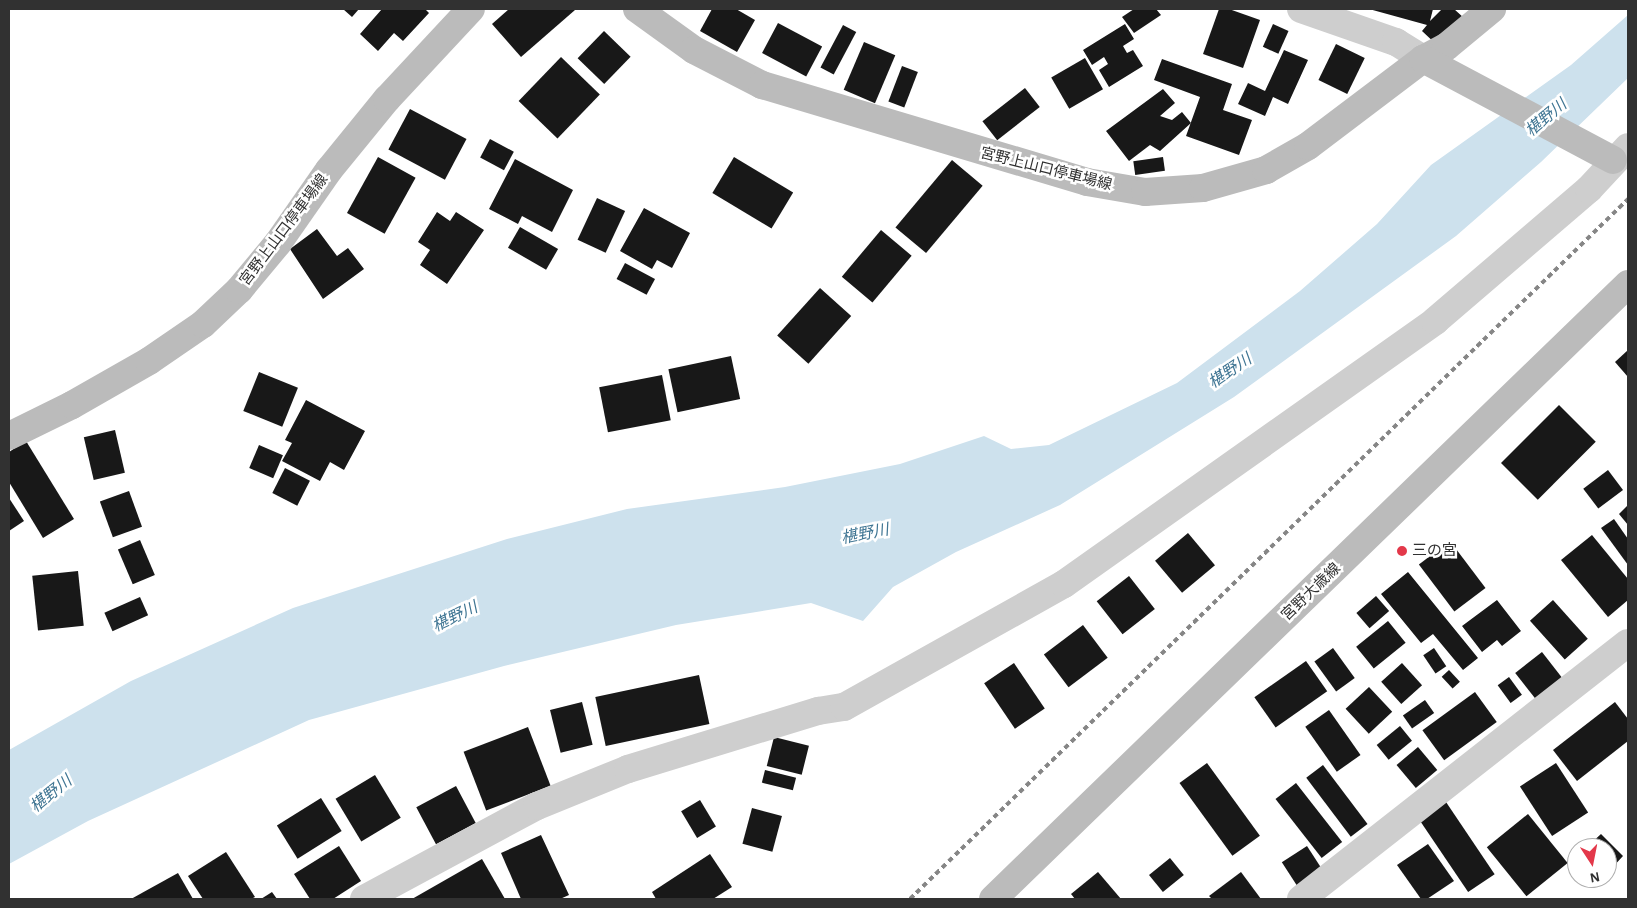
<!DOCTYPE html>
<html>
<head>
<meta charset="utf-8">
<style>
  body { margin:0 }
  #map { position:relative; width:1637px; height:908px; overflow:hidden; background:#fff; font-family:"Alegreya Sans","Noto Sans JP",sans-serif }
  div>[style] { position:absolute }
  .water>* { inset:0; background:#cde1ed }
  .building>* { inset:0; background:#181818; transform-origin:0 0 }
  .street>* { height:28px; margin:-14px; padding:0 14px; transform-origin:14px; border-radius:14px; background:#cecece }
  .secondary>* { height:28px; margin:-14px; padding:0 14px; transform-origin:14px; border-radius:14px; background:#bbb }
  .rail>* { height:4px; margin-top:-2px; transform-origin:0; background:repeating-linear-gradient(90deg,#868686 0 5px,transparent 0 9px) }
  .dots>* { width:14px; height:14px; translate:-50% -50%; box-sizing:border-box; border:2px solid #fff; border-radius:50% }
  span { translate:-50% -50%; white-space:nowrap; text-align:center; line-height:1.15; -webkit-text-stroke:5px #fff; paint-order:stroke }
  .street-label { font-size:15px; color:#313131 }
  .poi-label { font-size:15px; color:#313131 }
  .left { translate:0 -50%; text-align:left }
  .water-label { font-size:16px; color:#3f7593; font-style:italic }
  .frame { position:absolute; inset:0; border:10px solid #313131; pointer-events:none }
  .north { position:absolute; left:1567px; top:838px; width:50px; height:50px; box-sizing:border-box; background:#fff; border:1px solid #adadad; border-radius:50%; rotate:169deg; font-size:14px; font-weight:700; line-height:20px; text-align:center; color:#313131 }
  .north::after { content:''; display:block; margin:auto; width:18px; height:22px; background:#e3384a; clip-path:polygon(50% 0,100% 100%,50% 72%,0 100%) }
</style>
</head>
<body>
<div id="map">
  <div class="water">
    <i style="clip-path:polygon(1628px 15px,1628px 78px,1541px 162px,1456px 236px,1234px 397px,1060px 505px,956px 552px,893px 587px,863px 621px,811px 603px,676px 625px,504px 666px,309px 720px,88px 821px,9px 864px,9px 750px,131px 681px,293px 608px,507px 539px,627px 509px,785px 487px,900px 464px,984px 436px,1011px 449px,1049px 445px,1177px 383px,1300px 291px,1377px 224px,1431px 165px,1571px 65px)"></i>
  </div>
  <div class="building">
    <i style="clip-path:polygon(343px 9px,359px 9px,352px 17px)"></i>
    <i style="clip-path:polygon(382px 9px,425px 9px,429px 13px,403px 41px,394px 33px,378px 51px,360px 34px)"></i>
    <i style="clip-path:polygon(509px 9px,573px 9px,575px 10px,521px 57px,492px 24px)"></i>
    <i style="clip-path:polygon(712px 9px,736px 9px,755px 20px,737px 52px,700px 31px)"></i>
    <i style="clip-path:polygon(1134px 9px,1156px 9px,1161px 15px,1134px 33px,1122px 17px)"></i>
    <i style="clip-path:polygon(1219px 9px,1229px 9px,1260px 20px,1243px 68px,1203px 54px)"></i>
    <i style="clip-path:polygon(1369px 9px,1433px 9px,1430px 21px,1442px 9px,1454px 9px,1464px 18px,1438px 46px,1422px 31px,1427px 25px)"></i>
    <i style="left:778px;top:23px;width:50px;height:34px;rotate:28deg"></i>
    <i style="clip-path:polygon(1125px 24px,1134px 39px,1123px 46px,1127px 53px,1133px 50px,1143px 66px,1109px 87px,1099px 70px,1108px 64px,1104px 57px,1092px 65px,1083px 50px)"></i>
    <i style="left:1273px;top:24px;width:17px;height:25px;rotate:24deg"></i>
    <i style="left:843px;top:25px;width:15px;height:48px;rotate:28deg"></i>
    <i style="left:604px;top:31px;width:37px;height:38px;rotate:44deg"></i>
    <i style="left:864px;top:42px;width:34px;height:52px;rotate:23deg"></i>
    <i style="left:1336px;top:44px;width:32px;height:40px;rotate:26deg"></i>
    <i style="clip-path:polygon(1284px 50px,1308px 60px,1288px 104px,1273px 97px,1265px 116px,1238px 104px,1248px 83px,1265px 91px)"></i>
    <i style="left:561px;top:57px;width:54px;height:61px;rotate:44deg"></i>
    <i style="left:1085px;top:58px;width:36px;height:39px;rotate:60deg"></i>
    <i style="clip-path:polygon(1162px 59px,1232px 84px,1223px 110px,1252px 120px,1239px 155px,1186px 136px,1200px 97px,1154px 80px)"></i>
    <i style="left:902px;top:66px;width:17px;height:38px;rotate:21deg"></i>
    <i style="left:1025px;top:88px;width:24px;height:54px;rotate:52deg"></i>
    <i style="clip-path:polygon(1163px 89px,1175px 103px,1160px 116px,1172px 120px,1182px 112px,1191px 123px,1160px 151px,1150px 145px,1129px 161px,1106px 131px)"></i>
    <i style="left:410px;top:109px;width:64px;height:46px;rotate:28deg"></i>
    <i style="left:490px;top:139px;width:27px;height:21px;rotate:28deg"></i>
    <i style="left:378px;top:157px;width:43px;height:64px;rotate:29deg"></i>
    <i style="left:734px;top:157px;width:69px;height:42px;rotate:31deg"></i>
    <i style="left:1163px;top:157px;width:14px;height:30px;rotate:82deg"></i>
    <i style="clip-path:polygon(515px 159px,573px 190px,552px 232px,522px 216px,518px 224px,489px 209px)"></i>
    <i style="left:952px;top:160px;width:40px;height:88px;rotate:40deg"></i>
    <i style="left:597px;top:198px;width:31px;height:46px;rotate:25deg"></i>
    <i style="clip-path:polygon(644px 208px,690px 233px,672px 268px,657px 260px,652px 269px,620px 251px)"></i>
    <i style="clip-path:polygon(437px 212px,450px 221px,456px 212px,484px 230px,447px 284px,420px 265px,430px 250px,418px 242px)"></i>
    <i style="left:520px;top:227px;width:44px;height:24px;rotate:30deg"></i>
    <i style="clip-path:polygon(317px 229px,337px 256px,348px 248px,364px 269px,323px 299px,290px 249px)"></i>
    <i style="left:881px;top:230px;width:40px;height:61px;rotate:40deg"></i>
    <i style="left:625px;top:263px;width:34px;height:18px;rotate:28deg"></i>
    <i style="left:820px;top:288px;width:42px;height:64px;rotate:42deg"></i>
    <i style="clip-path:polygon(1628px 350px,1628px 377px,1615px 362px)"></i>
    <i style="left:731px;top:356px;width:44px;height:64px;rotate:78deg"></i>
    <i style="left:259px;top:372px;width:42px;height:42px;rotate:22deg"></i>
    <i style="left:662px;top:375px;width:46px;height:64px;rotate:79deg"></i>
    <i style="clip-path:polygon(306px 400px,365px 431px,344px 470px,330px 462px,320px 481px,282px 461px,292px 443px,285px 440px)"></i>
    <i style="left:1559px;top:405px;width:52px;height:82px;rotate:45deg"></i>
    <i style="left:115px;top:430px;width:44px;height:32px;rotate:77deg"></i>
    <i style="clip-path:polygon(26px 441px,74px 519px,43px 538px,9px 482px,9px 452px)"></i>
    <i style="left:259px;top:445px;width:26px;height:25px;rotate:23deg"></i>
    <i style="left:285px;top:468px;width:28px;height:28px;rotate:27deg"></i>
    <i style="left:1608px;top:470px;width:25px;height:31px;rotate:53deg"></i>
    <i style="left:129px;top:491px;width:38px;height:31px;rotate:70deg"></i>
    <i style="clip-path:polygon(9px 498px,24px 521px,9px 531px)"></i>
    <i style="clip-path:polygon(1628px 505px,1628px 525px,1619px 514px)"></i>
    <i style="clip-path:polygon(1614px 519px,1628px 539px,1628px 565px,1601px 528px)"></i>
    <i style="left:1188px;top:533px;width:42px;height:43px;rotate:50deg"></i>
    <i style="clip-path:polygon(1592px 535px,1628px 579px,1628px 600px,1608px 617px,1561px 560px)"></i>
    <i style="left:140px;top:540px;width:38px;height:24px;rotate:67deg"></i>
    <i style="left:1450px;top:541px;width:59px;height:39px;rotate:53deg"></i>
    <i style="left:78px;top:571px;width:55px;height:46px;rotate:84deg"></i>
    <i style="clip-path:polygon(1408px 572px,1478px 658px,1463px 670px,1433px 634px,1421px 643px,1381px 594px)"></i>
    <i style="left:1129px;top:576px;width:42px;height:41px;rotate:52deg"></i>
    <i style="left:1376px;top:596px;width:20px;height:26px;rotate:49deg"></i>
    <i style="left:140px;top:597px;width:20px;height:39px;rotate:66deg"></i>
    <i style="clip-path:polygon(1497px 600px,1521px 631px,1502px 646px,1497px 640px,1482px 652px,1462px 626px)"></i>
    <i style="left:1553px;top:600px;width:52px;height:31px;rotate:48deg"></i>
    <i style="left:1388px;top:621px;width:28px;height:41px;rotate:51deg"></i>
    <i style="left:1083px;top:625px;width:41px;height:49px;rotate:53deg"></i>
    <i style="left:1333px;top:648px;width:37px;height:23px;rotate:54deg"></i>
    <i style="left:1434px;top:648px;width:22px;height:13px;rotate:56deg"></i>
    <i style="left:1542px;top:652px;width:37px;height:34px;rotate:52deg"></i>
    <i style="left:1306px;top:661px;width:37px;height:63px;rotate:55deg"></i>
    <i style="left:1014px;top:663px;width:55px;height:36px;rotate:56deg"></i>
    <i style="left:1402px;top:663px;width:30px;height:28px;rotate:48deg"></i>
    <i style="left:1449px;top:670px;width:16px;height:10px;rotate:47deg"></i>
    <i style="left:699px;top:675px;width:50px;height:106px;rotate:78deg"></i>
    <i style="left:1509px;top:677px;width:22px;height:14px;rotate:54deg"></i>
    <i style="left:1369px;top:687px;width:34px;height:32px;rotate:47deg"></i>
    <i style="left:1475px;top:692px;width:37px;height:65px;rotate:54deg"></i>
    <i style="left:1425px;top:700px;width:16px;height:27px;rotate:55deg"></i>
    <i style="left:582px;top:702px;width:44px;height:33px;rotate:76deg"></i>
    <i style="clip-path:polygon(1615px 702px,1628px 719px,1628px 741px,1577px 781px,1553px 750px)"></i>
    <i style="left:1329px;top:710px;width:55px;height:29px;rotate:55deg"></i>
    <i style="left:1400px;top:726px;width:19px;height:30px;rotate:51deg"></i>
    <i style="left:528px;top:727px;width:63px;height:69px;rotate:69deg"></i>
    <i style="left:774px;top:737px;width:36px;height:30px;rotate:14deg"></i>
    <i style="left:1418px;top:747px;width:30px;height:28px;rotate:50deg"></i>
    <i style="left:1207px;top:763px;width:90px;height:34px;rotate:54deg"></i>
    <i style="left:1556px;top:763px;width:59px;height:43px;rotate:57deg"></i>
    <i style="left:1323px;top:765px;width:74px;height:21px;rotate:53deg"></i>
    <i style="left:765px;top:770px;width:32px;height:13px;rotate:14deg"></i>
    <i style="left:375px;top:775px;width:50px;height:46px;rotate:59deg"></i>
    <i style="left:1296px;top:783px;width:75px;height:26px;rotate:52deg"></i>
    <i style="left:456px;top:786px;width:42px;height:45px;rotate:62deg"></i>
    <i style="left:321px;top:798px;width:39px;height:52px;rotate:58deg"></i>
    <i style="left:700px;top:800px;width:31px;height:22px;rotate:59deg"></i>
    <i style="left:1446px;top:802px;width:87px;height:32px;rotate:56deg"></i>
    <i style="left:752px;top:808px;width:31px;height:37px;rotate:15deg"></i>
    <i style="left:1528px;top:814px;width:63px;height:53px;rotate:51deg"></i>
    <i style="clip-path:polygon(1601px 834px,1623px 856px,1611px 869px,1607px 864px,1607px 848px,1588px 846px)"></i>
    <i style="clip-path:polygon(541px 835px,569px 895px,560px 899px,521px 899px,501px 853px)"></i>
    <i style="clip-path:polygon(1428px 844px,1454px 881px,1427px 899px,1421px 899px,1397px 865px)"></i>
    <i style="clip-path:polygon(339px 846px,361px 881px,333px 899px,310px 899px,294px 874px)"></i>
    <i style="left:1307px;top:846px;width:33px;height:30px;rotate:57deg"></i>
    <i style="clip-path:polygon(226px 852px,255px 897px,251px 899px,203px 899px,188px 876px)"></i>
    <i style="clip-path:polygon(710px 854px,732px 887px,713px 899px,656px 899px,652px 892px)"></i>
    <i style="left:1170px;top:858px;width:22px;height:27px;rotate:51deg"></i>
    <i style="clip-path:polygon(482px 859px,505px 899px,412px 899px)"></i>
    <i style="clip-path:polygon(1098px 872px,1121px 899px,1075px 899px,1071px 894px)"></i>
    <i style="clip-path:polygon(1241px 872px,1261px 899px,1212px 899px,1209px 896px)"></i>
    <i style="clip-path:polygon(178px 873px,193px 899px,131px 899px)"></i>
    <i style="clip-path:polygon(272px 892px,277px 899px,261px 899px)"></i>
  </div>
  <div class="street">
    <i style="left:1301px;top:9px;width:101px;rotate:19.2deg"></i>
    <i style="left:1396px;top:42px;width:32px;rotate:32deg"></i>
    <i style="left:364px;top:899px;width:196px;rotate:-28.3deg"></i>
    <i style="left:537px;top:806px;width:98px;rotate:-22.1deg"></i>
    <i style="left:628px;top:769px;width:199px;rotate:-17deg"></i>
    <i style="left:818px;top:711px;width:26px;rotate:-9deg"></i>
    <i style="left:844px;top:707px;width:252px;rotate:-29.2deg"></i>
    <i style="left:1064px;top:584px;width:455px;rotate:-35.3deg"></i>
    <i style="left:1435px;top:321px;width:203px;rotate:-40.6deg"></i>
    <i style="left:1589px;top:189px;width:57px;rotate:-47.1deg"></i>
    <i style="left:1301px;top:899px;width:415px;rotate:-38.1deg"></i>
  </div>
  <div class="secondary">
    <i style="left:637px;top:9px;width:70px;rotate:35.7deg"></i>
    <i style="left:694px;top:50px;width:76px;rotate:27.2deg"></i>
    <i style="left:762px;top:85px;width:339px;rotate:16.6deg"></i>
    <i style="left:1087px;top:182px;width:59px;rotate:9.8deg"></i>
    <i style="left:1145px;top:192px;width:58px;rotate:-3.9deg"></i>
    <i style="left:1203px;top:188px;width:66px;rotate:-15.9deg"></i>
    <i style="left:1266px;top:170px;width:48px;rotate:-29.7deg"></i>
    <i style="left:1308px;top:146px;width:144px;rotate:-37.1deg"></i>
    <i style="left:1423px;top:59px;width:26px;rotate:-28deg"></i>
    <i style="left:1446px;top:47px;width:60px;rotate:-39.6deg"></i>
    <i style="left:1423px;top:59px;width:215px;rotate:28deg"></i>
    <i style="left:9px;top:436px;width:70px;rotate:-26.2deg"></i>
    <i style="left:72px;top:405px;width:89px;rotate:-29.7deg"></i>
    <i style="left:149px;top:361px;width:65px;rotate:-34.4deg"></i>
    <i style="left:203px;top:324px;width:50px;rotate:-43.4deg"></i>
    <i style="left:239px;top:290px;width:61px;rotate:-50.3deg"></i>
    <i style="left:278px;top:243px;width:89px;rotate:-55.1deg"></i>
    <i style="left:329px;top:170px;width:92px;rotate:-50.8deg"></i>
    <i style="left:387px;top:99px;width:123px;rotate:-47deg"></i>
    <i style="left:993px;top:899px;width:884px;rotate:-44.08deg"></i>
  </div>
  <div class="rail">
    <i style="left:910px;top:899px;width:1003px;rotate:-44.27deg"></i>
  </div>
  <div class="dots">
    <i style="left:1402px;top:551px;background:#e3384a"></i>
  </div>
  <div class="street-label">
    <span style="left:1046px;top:169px;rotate:14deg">宮野上山口停車場線</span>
    <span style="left:284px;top:230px;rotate:-53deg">宮野上山口停車場線</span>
    <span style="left:1311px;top:592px;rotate:-44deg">宮野大歳線</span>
  </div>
  <div class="poi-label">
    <span class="left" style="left:1412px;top:551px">三の宮</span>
  </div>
  <div class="water-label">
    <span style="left:1546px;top:118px;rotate:-40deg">椹野川</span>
    <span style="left:1230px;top:371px;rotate:-34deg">椹野川</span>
    <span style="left:865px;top:534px;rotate:-11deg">椹野川</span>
    <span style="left:455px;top:617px;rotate:-26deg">椹野川</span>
    <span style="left:51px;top:794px;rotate:-39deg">椹野川</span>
  </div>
  <div class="frame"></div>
  <div class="north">N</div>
</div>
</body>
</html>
